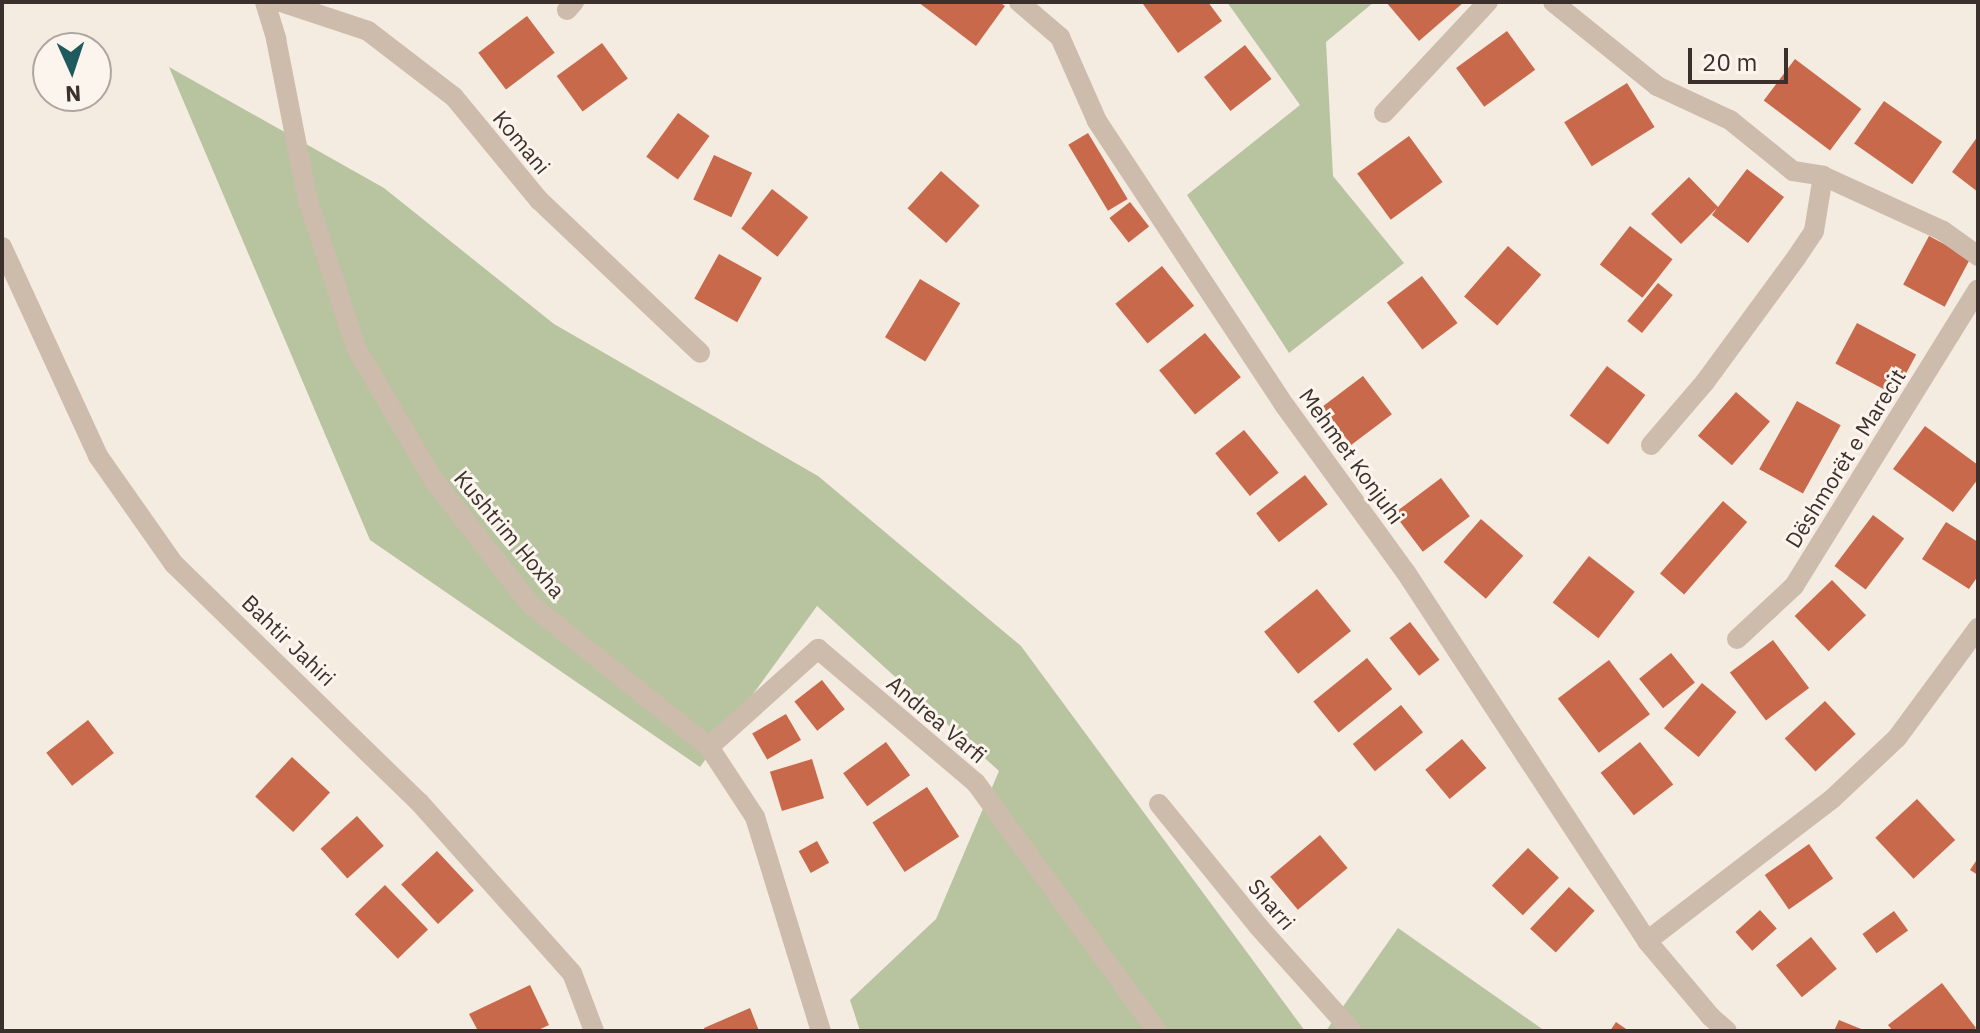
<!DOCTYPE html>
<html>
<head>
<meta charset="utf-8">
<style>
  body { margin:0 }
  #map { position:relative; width:1980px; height:1033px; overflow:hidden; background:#f4ebe1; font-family:"IBM Plex Sans",sans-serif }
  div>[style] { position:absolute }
  .green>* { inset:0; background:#b8c4a0 }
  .building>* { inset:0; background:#c8694b; transform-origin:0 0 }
  .minor>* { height:20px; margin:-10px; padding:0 10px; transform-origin:10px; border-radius:10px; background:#cdbbac }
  span { translate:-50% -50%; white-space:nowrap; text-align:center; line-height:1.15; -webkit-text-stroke:6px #fbf5ee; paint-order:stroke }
  .street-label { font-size:22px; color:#3b302b }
  .frame { position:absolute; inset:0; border:4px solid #3b302b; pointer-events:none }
  .north { position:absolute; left:32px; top:32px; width:80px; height:80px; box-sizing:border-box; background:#fbf5ee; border:2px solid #aea6a0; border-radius:50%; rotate:177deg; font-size:22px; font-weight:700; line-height:32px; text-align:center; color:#3b302b }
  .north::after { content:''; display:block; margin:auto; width:28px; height:36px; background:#1f5a5e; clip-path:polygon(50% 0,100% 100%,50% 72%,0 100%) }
  .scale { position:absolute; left:1688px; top:48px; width:100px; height:36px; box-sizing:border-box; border:4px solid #3b302b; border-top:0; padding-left:10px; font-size:24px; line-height:28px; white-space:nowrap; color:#3b302b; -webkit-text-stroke:6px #fbf5ee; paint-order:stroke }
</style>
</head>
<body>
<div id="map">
  <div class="green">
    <i style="clip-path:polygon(1227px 2px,1374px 2px,1326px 42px,1333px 176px,1404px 263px,1289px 353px,1187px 195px,1300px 105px)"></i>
    <i style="clip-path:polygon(169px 67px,384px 188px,554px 324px,818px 476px,1021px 646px,1305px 1031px,860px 1031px,850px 1000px,936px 919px,999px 771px,817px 606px,700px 767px,370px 540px)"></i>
    <i style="clip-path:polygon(1398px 928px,1545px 1031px,1326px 1031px)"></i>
  </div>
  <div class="building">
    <i style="clip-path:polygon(918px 2px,999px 2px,1005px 6px,976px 46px)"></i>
    <i style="clip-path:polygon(1147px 2px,1208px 2px,1222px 21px,1178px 53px,1143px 4px)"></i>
    <i style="clip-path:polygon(1386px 2px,1464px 2px,1419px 41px)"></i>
    <i style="left:527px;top:16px;width:46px;height:61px;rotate:53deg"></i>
    <i style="left:1507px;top:31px;width:48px;height:63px;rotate:54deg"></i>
    <i style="left:602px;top:43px;width:44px;height:56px;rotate:54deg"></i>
    <i style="left:1245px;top:45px;width:43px;height:52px;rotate:52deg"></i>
    <i style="left:1795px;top:59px;width:83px;height:52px;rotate:37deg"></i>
    <i style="left:1627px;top:83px;width:52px;height:74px;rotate:58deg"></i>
    <i style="left:1884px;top:101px;width:71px;height:52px;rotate:35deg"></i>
    <i style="left:678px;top:113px;width:39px;height:54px;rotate:36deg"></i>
    <i style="left:1088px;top:133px;width:77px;height:23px;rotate:59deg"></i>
    <i style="left:1409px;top:136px;width:57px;height:64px;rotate:54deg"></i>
    <i style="clip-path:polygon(1978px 136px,1978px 192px,1952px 172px)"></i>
    <i style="left:714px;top:155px;width:42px;height:49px;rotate:25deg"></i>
    <i style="clip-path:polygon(1747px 169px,1784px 197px,1748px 243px,1712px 215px,1717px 208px,1681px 244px,1651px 214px,1689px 177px,1718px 207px)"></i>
    <i style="left:941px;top:171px;width:52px;height:50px;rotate:42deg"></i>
    <i style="left:772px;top:189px;width:46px;height:50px;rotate:38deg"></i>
    <i style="left:1130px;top:202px;width:31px;height:26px;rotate:52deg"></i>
    <i style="left:1630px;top:226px;width:54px;height:49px;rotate:38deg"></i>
    <i style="left:1929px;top:236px;width:47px;height:55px;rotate:28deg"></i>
    <i style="left:1508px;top:246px;width:44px;height:67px;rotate:41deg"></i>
    <i style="left:719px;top:254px;width:49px;height:51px;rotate:29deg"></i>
    <i style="left:1162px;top:266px;width:51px;height:60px;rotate:51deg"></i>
    <i style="left:1422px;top:276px;width:59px;height:44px;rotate:53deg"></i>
    <i style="left:920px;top:279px;width:47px;height:68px;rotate:31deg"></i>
    <i style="left:1658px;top:283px;width:19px;height:49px;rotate:39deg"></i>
    <i style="left:1857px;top:323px;width:67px;height:46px;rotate:28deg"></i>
    <i style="left:1205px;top:333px;width:57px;height:59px;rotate:51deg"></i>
    <i style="left:1607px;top:366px;width:48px;height:62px;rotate:37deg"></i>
    <i style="left:1363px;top:376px;width:48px;height:51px;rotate:53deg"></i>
    <i style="left:1736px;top:392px;width:45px;height:58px;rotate:41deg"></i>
    <i style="left:1797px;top:401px;width:50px;height:78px;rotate:29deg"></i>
    <i style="clip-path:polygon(1925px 426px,1978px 465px,1978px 479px,1953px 512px,1893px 469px)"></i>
    <i style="left:1244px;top:430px;width:55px;height:37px;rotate:51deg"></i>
    <i style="left:1305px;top:475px;width:37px;height:62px;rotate:52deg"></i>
    <i style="left:1441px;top:478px;width:48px;height:59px;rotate:53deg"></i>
    <i style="left:1723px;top:501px;width:32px;height:96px;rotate:41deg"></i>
    <i style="left:1873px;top:515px;width:39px;height:64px;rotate:37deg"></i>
    <i style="left:1481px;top:519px;width:56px;height:57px;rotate:41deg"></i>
    <i style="clip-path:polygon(1946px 522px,1978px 542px,1978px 576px,1969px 589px,1922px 559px)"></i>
    <i style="left:1589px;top:556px;width:58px;height:59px;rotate:38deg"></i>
    <i style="left:1832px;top:580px;width:49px;height:52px;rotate:46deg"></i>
    <i style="left:1317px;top:589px;width:54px;height:68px;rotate:51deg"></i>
    <i style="left:1410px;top:622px;width:48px;height:26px;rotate:52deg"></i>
    <i style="left:1773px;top:640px;width:60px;height:54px;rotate:53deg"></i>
    <i style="left:1671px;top:653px;width:38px;height:41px;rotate:51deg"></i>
    <i style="left:1367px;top:658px;width:40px;height:69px;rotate:51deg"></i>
    <i style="left:1609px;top:660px;width:68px;height:64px;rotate:53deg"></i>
    <i style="left:822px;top:680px;width:37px;height:35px;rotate:52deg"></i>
    <i style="left:1702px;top:683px;width:45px;height:59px;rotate:40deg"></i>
    <i style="left:1825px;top:701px;width:45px;height:55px;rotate:47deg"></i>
    <i style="left:1401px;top:705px;width:35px;height:62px;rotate:51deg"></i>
    <i style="left:786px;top:714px;width:30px;height:39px;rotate:60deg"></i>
    <i style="left:88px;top:720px;width:42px;height:53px;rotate:52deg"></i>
    <i style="left:1462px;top:739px;width:38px;height:48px;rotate:50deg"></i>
    <i style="left:886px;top:742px;width:41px;height:53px;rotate:54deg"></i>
    <i style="left:1640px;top:742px;width:54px;height:50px;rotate:52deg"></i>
    <i style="left:292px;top:757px;width:52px;height:54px;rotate:43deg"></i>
    <i style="left:812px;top:759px;width:41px;height:44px;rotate:73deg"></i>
    <i style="left:927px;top:787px;width:59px;height:65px;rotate:57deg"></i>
    <i style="left:1917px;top:799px;width:56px;height:57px;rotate:47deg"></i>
    <i style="left:357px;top:816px;width:40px;height:49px;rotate:48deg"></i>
    <i style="left:1320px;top:835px;width:43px;height:65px;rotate:50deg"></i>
    <i style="left:817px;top:841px;width:25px;height:21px;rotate:61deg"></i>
    <i style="left:1809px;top:844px;width:42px;height:54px;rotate:55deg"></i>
    <i style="left:1528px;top:848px;width:43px;height:52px;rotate:44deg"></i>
    <i style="left:437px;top:851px;width:54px;height:49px;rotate:47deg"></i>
    <i style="clip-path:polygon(1978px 858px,1978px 875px,1970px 870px)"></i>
    <i style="left:385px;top:885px;width:62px;height:42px;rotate:46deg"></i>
    <i style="left:1569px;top:887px;width:35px;height:57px;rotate:43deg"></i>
    <i style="left:1760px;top:910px;width:25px;height:33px;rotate:48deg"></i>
    <i style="left:1894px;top:911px;width:24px;height:39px;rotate:54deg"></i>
    <i style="left:1811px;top:937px;width:41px;height:45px;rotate:51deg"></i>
    <i style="clip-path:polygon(1942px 983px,1976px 1028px,1972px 1031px,1893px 1031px,1888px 1025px)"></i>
    <i style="clip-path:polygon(530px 985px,549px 1025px,536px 1031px,478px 1031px,469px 1014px)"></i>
    <i style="clip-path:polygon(750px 1008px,759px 1031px,705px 1031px,704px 1028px)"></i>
    <i style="clip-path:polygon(1839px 1020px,1866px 1031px,1834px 1031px)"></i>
    <i style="clip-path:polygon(1616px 1022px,1629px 1031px,1610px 1031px)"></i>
  </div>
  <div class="minor">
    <i style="left:265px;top:2px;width:39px;rotate:73deg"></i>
    <i style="left:276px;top:39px;width:161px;rotate:78.9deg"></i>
    <i style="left:307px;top:197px;width:159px;rotate:72deg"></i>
    <i style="left:356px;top:348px;width:154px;rotate:59.6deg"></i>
    <i style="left:434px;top:481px;width:156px;rotate:52deg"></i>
    <i style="left:530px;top:604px;width:229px;rotate:38.6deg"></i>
    <i style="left:709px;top:747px;width:84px;rotate:56.7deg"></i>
    <i style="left:755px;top:817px;width:224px;rotate:72.9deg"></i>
    <i style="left:281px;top:2px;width:92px;rotate:18.4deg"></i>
    <i style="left:368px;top:31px;width:108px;rotate:37.5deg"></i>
    <i style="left:454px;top:97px;width:134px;rotate:50.5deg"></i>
    <i style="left:539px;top:200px;width:222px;rotate:43.5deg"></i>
    <i style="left:1019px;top:2px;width:54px;rotate:40.5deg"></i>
    <i style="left:1060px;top:37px;width:92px;rotate:66.2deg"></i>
    <i style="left:1097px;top:121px;width:341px;rotate:56.6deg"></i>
    <i style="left:1285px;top:406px;width:204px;rotate:54deg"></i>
    <i style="left:1405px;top:571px;width:442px;rotate:56.8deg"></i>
    <i style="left:1647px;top:941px;width:99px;rotate:49.9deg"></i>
    <i style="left:1711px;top:1017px;width:21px;rotate:41deg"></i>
    <i style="left:1553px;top:2px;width:134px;rotate:38.9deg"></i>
    <i style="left:1657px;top:86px;width:81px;rotate:25deg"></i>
    <i style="left:1730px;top:120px;width:81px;rotate:39deg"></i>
    <i style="left:1793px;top:171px;width:30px;rotate:9deg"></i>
    <i style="left:1823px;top:176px;width:132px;rotate:24.6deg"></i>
    <i style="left:1943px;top:231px;width:43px;rotate:35.5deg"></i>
    <i style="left:567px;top:10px;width:11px;rotate:-49deg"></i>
    <i style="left:1384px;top:113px;width:152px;rotate:-46.9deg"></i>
    <i style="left:2px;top:247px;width:230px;rotate:65.3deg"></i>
    <i style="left:98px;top:456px;width:132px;rotate:54.9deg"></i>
    <i style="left:174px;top:564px;width:342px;rotate:44.2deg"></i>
    <i style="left:419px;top:802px;width:229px;rotate:48.2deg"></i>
    <i style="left:572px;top:973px;width:62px;rotate:69.2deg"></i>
    <i style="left:1651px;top:445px;width:83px;rotate:-49.4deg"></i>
    <i style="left:1705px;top:382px;width:154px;rotate:-53.7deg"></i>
    <i style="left:1796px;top:258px;width:32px;rotate:-56deg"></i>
    <i style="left:1814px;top:231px;width:56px;rotate:-80.7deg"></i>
    <i style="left:1737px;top:639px;width:78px;rotate:-42.9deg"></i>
    <i style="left:1794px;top:586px;width:349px;rotate:-58.2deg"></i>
    <i style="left:709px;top:747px;width:147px;rotate:-42deg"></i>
    <i style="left:818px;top:649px;width:207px;rotate:40.3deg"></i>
    <i style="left:976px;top:783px;width:307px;rotate:53.9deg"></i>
    <i style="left:1159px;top:804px;width:157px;rotate:50.9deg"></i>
    <i style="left:1258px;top:926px;width:141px;rotate:48.2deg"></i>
    <i style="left:1647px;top:941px;width:233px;rotate:-37.5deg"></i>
    <i style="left:1832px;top:799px;width:89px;rotate:-43.2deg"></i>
    <i style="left:1897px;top:738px;width:137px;rotate:-53.6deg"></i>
  </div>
  <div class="street-label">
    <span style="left:522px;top:142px;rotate:50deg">Komani</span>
    <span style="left:1352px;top:456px;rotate:54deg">Mehmet Konjuhi</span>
    <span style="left:1845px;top:458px;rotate:-58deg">Dëshmorët e Marecit</span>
    <span style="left:510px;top:534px;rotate:50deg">Kushtrim Hoxha</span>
    <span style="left:289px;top:640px;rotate:44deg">Bahtir Jahiri</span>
    <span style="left:937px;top:719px;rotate:40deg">Andrea Varfi</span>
    <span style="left:1272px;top:904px;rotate:50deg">Sharri</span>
  </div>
  <div class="frame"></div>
  <div class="north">N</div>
  <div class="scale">20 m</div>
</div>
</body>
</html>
